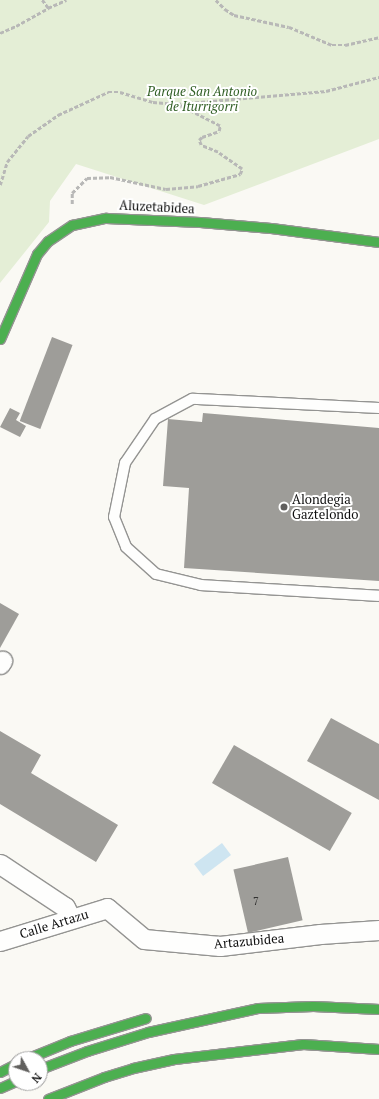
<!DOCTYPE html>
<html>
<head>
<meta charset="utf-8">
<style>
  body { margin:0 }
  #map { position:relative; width:379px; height:1099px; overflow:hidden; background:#faf9f4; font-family:"PT Serif",serif }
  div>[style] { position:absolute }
  .green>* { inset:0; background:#e4eed6 }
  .water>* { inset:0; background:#cee5f1; transform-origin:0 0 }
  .building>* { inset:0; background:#9e9d99; transform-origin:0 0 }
  .path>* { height:2.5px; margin-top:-1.25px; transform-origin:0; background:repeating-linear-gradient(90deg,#b8b8b7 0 4px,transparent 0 6px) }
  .roads { filter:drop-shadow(1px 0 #949492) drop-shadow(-1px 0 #949492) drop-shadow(0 1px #949492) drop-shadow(0 -1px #949492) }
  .lane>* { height:10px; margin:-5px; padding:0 5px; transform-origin:5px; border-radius:5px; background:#fefefd }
  .street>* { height:19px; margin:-9.5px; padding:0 9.5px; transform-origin:9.5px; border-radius:9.5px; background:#fefefd }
  .fast>* { height:9px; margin:-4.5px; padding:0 4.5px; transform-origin:4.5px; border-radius:4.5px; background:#4caf50 }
  .dots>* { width:11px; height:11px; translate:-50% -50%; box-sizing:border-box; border:2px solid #fff; border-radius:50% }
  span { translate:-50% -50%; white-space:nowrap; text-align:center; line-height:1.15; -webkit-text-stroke:4px #fff; paint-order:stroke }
  .number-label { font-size:11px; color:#323231 }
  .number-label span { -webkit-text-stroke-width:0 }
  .park-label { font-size:13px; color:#315f25; font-style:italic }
  .street-label { font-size:13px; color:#0e0e0e }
  .poi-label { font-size:13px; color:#0e0e0e }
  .left { translate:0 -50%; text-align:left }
  .north { position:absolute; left:8px; top:1051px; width:40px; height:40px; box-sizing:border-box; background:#fff; border:1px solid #9f9f9f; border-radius:50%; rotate:130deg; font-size:11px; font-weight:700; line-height:16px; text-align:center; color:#0e0e0e }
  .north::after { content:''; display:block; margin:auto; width:14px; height:18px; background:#61605e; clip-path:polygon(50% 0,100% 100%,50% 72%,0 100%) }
</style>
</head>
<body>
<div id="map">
  <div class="green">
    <i style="clip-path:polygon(0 0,379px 0,379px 139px,204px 205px,76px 164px,50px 201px,49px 222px,0 283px)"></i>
  </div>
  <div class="water">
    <i style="left:222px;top:843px;width:15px;height:35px;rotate:53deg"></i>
  </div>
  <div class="building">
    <i style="left:52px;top:337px;width:22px;height:90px;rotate:21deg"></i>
    <i style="clip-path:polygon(10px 408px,20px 413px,16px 420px,26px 426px,20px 437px,0 427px)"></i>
    <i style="clip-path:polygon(203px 413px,379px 428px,379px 581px,184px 568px,189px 488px,163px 486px,168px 419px,202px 422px)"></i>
    <i style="clip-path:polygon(0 603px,19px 614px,0 648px)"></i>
    <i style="clip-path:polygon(331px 718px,379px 744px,379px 800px,307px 761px)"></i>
    <i style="clip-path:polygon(0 731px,41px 755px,31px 773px,118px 825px,96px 862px,0 804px)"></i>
    <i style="left:234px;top:745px;width:136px;height:44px;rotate:30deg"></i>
    <i style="left:288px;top:857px;width:65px;height:56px;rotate:77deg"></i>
  </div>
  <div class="path">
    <i style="left:216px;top:0;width:13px;rotate:45deg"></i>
    <i style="left:225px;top:9px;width:11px;rotate:34deg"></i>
    <i style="left:234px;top:15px;width:56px;rotate:12.3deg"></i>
    <i style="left:289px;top:27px;width:47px;rotate:22.7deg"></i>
    <i style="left:332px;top:45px;width:13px"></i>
    <i style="left:345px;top:45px;width:35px;rotate:-13deg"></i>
    <i style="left:48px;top:8px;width:20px;rotate:-24deg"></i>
    <i style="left:0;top:33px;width:17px;rotate:-24deg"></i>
    <i style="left:16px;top:26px;width:37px;rotate:-29deg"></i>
    <i style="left:48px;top:8px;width:10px;rotate:-127deg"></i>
    <i style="left:0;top:185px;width:24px;rotate:-73deg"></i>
    <i style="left:7px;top:162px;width:33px;rotate:-51deg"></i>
    <i style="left:28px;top:136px;width:37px;rotate:-35deg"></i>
    <i style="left:58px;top:115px;width:55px;rotate:-24.7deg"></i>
    <i style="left:108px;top:92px;width:12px"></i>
    <i style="left:120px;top:92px;width:34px;rotate:17deg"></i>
    <i style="left:153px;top:102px;width:24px;rotate:5deg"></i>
    <i style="left:177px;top:104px;width:150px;rotate:-5deg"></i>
    <i style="left:326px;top:91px;width:55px;rotate:-14.8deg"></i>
    <i style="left:72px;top:204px;width:11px;rotate:-90deg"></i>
    <i style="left:72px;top:193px;width:21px;rotate:-45deg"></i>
    <i style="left:87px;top:178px;width:23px;rotate:-2deg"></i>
    <i style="left:110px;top:177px;width:57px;rotate:12.1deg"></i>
    <i style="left:166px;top:189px;width:32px;rotate:-5deg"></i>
    <i style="left:198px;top:186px;width:44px;rotate:-15.9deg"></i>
    <i style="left:240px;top:174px;width:5px;rotate:-68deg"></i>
    <i style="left:242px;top:169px;width:29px;rotate:-145deg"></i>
    <i style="left:218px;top:152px;width:18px;rotate:-158deg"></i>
    <i style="left:201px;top:145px;width:5px;rotate:-112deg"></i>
    <i style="left:199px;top:140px;width:4px;rotate:-45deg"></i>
    <i style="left:202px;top:137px;width:18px;rotate:-19deg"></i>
    <i style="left:219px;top:131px;width:5px;rotate:-79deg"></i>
    <i style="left:220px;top:126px;width:48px;rotate:-152.9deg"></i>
  </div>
  <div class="roads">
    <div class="lane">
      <i style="left:379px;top:408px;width:187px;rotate:-177.2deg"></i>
      <i style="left:192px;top:399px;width:42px;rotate:151.6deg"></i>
      <i style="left:155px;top:419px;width:53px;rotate:124.3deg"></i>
      <i style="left:125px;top:463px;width:55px;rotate:101.5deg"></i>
      <i style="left:114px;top:517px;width:32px;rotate:68deg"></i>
      <i style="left:126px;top:547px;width:40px;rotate:42deg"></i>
      <i style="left:156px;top:574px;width:46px;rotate:13.7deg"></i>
      <i style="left:201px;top:585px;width:178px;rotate:3.5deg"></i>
    </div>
    <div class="street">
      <i style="left:0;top:664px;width:4px;rotate:-56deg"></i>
      <i style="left:0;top:864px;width:78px;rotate:33.5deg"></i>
      <i style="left:65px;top:907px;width:13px;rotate:63deg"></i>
      <i style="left:0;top:941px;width:112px;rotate:-17.1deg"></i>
      <i style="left:107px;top:908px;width:48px;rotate:40deg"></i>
      <i style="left:144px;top:939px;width:76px;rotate:5.3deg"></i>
      <i style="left:220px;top:946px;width:101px;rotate:-6.8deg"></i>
      <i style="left:320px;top:934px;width:59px;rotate:-3.9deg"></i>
    </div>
    <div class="fast">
      <i style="left:0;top:339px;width:93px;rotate:-66.5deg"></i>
      <i style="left:37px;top:254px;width:17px;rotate:-50deg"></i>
      <i style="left:48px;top:241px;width:29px;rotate:-34deg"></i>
      <i style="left:72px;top:225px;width:35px;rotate:-12deg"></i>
      <i style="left:106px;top:218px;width:94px;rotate:2.4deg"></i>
      <i style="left:200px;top:222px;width:71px;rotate:4.8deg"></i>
      <i style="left:271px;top:228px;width:109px;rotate:7.4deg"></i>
      <i style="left:26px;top:1059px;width:48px;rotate:-22.2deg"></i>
      <i style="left:70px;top:1041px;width:79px;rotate:-16.8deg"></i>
      <i style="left:40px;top:1069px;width:50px;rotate:-21deg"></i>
      <i style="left:87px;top:1051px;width:64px;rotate:-17.3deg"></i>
      <i style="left:148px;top:1032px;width:113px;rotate:-12.3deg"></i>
      <i style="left:258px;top:1008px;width:55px;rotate:-2.1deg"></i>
      <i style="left:313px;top:1006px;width:66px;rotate:2.6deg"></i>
      <i style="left:0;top:1072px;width:18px;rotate:-27deg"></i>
      <i style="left:0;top:1088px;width:17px;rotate:-24deg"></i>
      <i style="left:48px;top:1099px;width:60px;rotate:-21.4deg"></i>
      <i style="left:104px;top:1077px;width:30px;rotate:-17deg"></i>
      <i style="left:133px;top:1068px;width:42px;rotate:-12.4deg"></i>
      <i style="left:174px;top:1059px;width:130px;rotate:-6.6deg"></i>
      <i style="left:303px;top:1044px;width:76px;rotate:3.8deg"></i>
    </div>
  </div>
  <div class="dots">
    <i style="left:284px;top:507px;background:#61605e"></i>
  </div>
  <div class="number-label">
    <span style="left:256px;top:901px">7</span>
  </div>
  <div class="park-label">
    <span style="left:202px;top:99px">Parque San Antonio<br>de Iturrigorri</span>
  </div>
  <div class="street-label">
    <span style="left:157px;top:207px;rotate:3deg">Aluzetabidea</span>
    <span style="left:54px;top:924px;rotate:-17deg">Calle Artazu</span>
    <span style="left:249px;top:941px;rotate:-5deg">Artazubidea</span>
  </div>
  <div class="poi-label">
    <span class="left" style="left:292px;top:507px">Alondegia<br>Gaztelondo</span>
  </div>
  <div class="north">N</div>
</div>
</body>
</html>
